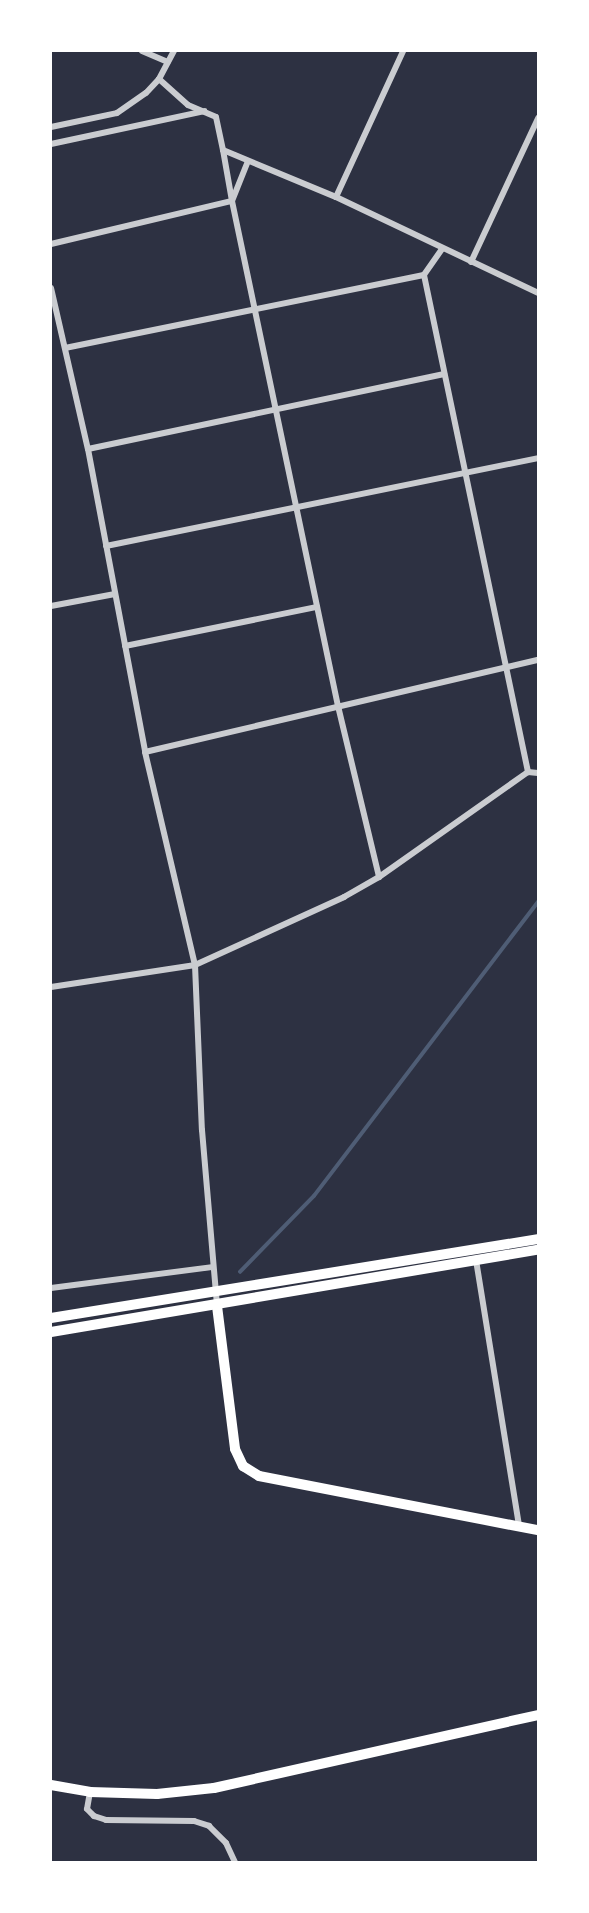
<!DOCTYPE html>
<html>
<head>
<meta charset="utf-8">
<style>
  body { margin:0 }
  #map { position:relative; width:589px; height:1913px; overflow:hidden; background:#2d3142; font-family:"Asap Condensed",sans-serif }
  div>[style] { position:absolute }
  .stream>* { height:3.5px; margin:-1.75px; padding:0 1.75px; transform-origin:1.75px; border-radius:1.75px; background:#4f5d75 }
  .minor>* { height:6px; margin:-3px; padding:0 3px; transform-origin:3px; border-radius:3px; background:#caccd0 }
  .secondary>* { height:10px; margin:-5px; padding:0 5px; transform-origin:5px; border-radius:5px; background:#fff }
  .trunk>* { height:10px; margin:-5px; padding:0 5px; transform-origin:5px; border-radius:5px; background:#fff }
  span { translate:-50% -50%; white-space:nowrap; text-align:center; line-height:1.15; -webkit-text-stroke:5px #fff; paint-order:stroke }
  .frame { position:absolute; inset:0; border:52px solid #fff; pointer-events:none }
</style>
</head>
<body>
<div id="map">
  <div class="stream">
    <i style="left:240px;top:1272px;width:106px;rotate:-45.8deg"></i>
    <i style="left:314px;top:1196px;width:370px;rotate:-52.7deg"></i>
  </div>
  <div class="minor">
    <i style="left:142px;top:51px;width:28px;rotate:23deg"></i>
    <i style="left:159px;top:79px;width:39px;rotate:42deg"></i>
    <i style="left:188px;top:105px;width:30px;rotate:23deg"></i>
    <i style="left:216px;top:117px;width:34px;rotate:78deg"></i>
    <i style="left:223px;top:150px;width:122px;rotate:22.6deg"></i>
    <i style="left:336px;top:197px;width:224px;rotate:25.4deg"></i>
    <i style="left:51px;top:127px;width:67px;rotate:-12deg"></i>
    <i style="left:117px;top:113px;width:35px;rotate:-35deg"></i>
    <i style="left:146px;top:93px;width:19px;rotate:-47deg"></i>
    <i style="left:159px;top:79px;width:32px;rotate:-62deg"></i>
    <i style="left:51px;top:144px;width:157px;rotate:-12.1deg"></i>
    <i style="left:248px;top:161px;width:43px;rotate:111.8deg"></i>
    <i style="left:232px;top:201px;width:516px;rotate:78.15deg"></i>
    <i style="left:338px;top:706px;width:176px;rotate:76.5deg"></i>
    <i style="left:336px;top:197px;width:161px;rotate:-65.3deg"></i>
    <i style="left:51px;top:244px;width:186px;rotate:-13.4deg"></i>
    <i style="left:232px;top:201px;width:52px;rotate:-100deg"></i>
    <i style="left:442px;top:249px;width:32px;rotate:125deg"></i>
    <i style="left:424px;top:275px;width:508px;rotate:78.18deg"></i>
    <i style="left:471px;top:262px;width:159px;rotate:-65deg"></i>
    <i style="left:51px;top:288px;width:165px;rotate:77.1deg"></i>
    <i style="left:88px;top:449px;width:308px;rotate:79.3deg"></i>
    <i style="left:145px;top:752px;width:219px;rotate:76.8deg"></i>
    <i style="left:195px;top:965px;width:165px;rotate:87.6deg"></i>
    <i style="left:202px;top:1130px;width:176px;rotate:85.1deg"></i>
    <i style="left:65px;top:348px;width:366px;rotate:-11.5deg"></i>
    <i style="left:88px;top:449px;width:364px;rotate:-11.9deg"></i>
    <i style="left:106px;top:546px;width:441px;rotate:-11.5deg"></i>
    <i style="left:51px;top:606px;width:65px;rotate:-10.6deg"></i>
    <i style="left:125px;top:646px;width:196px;rotate:-11.5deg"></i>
    <i style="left:145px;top:752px;width:404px;rotate:-13.2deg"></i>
    <i style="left:51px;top:987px;width:146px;rotate:-8.7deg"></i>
    <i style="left:195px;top:965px;width:164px;rotate:-24.5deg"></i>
    <i style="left:344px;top:897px;width:40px;rotate:-29.7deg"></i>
    <i style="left:379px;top:877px;width:182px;rotate:-35.2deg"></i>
    <i style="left:528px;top:772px;width:10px;rotate:6deg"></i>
    <i style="left:476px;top:1260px;width:269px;rotate:80.8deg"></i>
    <i style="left:51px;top:1288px;width:162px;rotate:-7.4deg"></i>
    <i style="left:90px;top:1792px;width:17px;rotate:100deg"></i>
    <i style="left:87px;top:1809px;width:10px;rotate:45deg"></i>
    <i style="left:94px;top:1816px;width:13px;rotate:18deg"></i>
    <i style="left:106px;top:1820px;width:88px;rotate:0.7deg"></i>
    <i style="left:194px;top:1821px;width:16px;rotate:18deg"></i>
    <i style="left:209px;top:1826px;width:24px;rotate:45deg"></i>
    <i style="left:226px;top:1843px;width:21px;rotate:65deg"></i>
  </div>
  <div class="secondary">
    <i style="left:217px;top:1306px;width:144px;rotate:82.8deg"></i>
    <i style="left:235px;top:1449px;width:19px;rotate:65deg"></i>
    <i style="left:243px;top:1466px;width:19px;rotate:32deg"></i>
    <i style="left:259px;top:1476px;width:284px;rotate:11deg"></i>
    <i style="left:51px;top:1318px;width:493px;rotate:-9.2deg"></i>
    <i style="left:51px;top:1332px;width:494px;rotate:-9.6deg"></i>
  </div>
  <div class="trunk">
    <i style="left:51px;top:1785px;width:40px;rotate:10deg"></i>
    <i style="left:90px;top:1792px;width:67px;rotate:1.7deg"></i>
    <i style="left:157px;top:1794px;width:57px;rotate:-6deg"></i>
    <i style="left:214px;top:1788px;width:332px;rotate:-12.7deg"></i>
  </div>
  <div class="frame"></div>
</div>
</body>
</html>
